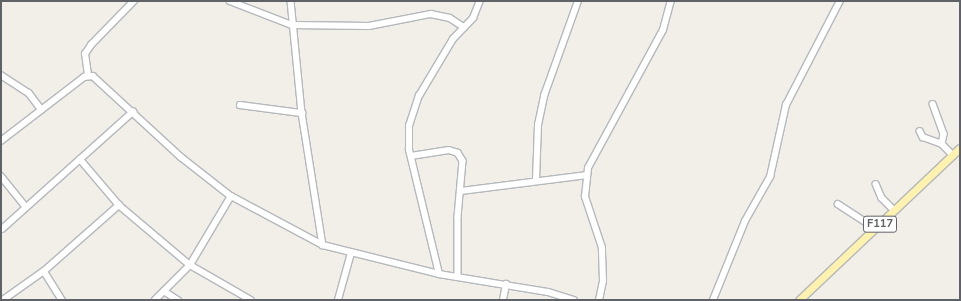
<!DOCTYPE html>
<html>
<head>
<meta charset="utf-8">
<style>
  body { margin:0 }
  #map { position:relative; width:961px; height:301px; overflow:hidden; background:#f1efe8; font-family:"Nunito Sans",sans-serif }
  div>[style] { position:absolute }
  .roads { filter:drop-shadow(1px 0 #b5b8bc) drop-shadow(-1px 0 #b5b8bc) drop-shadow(0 1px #b5b8bc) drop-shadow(0 -1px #b5b8bc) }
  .minor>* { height:5.5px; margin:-2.75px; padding:0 2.75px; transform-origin:2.75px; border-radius:2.75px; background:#fff }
  .major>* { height:7px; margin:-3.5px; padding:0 3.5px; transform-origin:3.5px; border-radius:3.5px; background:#fff2af }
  span { translate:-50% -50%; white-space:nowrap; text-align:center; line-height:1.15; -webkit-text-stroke:4px #fff; paint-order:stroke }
  .shield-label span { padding:1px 3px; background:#fff; border:1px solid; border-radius:3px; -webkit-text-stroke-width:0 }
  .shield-label { font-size:11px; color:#5f6368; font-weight:700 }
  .frame { position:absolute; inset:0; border:2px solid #5f6368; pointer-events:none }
</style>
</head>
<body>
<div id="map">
  <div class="roads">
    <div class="minor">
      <i style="left:230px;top:1px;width:66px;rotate:21.2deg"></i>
      <i style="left:292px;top:25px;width:77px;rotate:0.7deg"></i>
      <i style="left:369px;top:26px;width:63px;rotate:-11deg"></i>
      <i style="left:431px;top:14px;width:19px;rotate:12deg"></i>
      <i style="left:450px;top:18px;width:17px;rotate:33deg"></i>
      <i style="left:291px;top:1px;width:113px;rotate:84.4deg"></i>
      <i style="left:302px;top:113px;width:134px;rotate:81deg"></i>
      <i style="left:1px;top:75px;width:33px;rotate:33deg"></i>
      <i style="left:29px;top:93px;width:21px;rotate:53deg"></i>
      <i style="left:88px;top:75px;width:21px;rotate:-98deg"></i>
      <i style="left:85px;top:54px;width:11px;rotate:-56deg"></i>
      <i style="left:91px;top:45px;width:62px;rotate:-45.7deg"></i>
      <i style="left:933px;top:104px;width:32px;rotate:70deg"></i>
      <i style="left:944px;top:134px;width:10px;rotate:101deg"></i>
      <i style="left:942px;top:144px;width:16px;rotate:45deg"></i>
      <i style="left:240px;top:105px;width:63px;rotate:7.4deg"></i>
      <i style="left:920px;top:131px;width:7px;rotate:63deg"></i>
      <i style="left:923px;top:137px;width:20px;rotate:20deg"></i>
      <i style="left:1px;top:141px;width:105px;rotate:-37.6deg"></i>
      <i style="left:84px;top:77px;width:9px;rotate:-6deg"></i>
      <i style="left:93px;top:76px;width:120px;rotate:42.6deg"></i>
      <i style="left:181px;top:157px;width:63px;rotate:38deg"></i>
      <i style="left:231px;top:196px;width:104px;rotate:28deg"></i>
      <i style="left:323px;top:245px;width:120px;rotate:14deg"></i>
      <i style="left:439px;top:274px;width:110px;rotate:9.4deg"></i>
      <i style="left:548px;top:292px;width:27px;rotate:17deg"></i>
      <i style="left:411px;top:156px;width:38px;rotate:-9deg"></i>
      <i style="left:449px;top:150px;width:9px;rotate:18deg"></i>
      <i style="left:458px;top:153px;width:9px;rotate:58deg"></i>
      <i style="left:463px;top:161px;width:56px;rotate:95.1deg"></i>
      <i style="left:458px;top:217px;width:60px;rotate:90deg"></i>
      <i style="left:80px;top:159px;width:60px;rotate:49.7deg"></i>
      <i style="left:119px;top:205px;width:93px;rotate:40.2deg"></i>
      <i style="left:190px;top:265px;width:70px;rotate:29.8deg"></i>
      <i style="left:1px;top:176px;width:40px;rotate:51deg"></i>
      <i style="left:536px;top:180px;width:55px;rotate:-87.9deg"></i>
      <i style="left:538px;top:125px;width:30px;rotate:-78deg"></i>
      <i style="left:544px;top:96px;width:101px;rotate:-70.3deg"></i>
      <i style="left:876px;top:184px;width:15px;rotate:67deg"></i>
      <i style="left:882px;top:198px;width:17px;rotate:45deg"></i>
      <i style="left:461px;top:191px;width:127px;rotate:-7.2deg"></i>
      <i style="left:838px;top:204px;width:44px;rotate:33deg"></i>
      <i style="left:2px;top:229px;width:176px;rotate:-41.8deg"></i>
      <i style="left:44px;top:271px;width:34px;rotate:58deg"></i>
      <i style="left:439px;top:274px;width:128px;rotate:-103.6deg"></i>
      <i style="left:409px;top:150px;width:24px;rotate:-90deg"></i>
      <i style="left:409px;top:126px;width:32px;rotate:-72deg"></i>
      <i style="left:419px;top:96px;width:66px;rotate:-59.2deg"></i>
      <i style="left:453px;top:39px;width:29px;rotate:-46deg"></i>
      <i style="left:473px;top:18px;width:18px;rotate:-68deg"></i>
      <i style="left:164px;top:291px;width:17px;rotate:33deg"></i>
      <i style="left:3px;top:300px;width:50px;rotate:-35.3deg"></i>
      <i style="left:44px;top:271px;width:100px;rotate:-41.3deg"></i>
      <i style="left:155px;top:300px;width:49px;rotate:-45deg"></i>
      <i style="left:190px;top:265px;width:80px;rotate:-59.3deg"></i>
      <i style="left:338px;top:300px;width:49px;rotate:-74.5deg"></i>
      <i style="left:503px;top:300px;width:16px;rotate:-79deg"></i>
      <i style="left:599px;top:300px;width:19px;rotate:-78deg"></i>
      <i style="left:603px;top:281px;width:33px;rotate:-92deg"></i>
      <i style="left:602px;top:248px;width:54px;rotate:-108.4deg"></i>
      <i style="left:585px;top:197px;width:29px;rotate:-84deg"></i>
      <i style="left:588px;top:168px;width:157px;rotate:-61.5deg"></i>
      <i style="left:663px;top:30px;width:30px;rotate:-75deg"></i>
      <i style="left:713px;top:300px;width:85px;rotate:-67.9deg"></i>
      <i style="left:745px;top:221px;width:51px;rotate:-60.4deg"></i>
      <i style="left:770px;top:177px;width:74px;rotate:-77.5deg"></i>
      <i style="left:786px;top:105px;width:117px;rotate:-62.6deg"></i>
    </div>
    <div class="major">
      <i style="left:799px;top:300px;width:221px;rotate:-43.4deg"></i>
    </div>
  </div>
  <div class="shield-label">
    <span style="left:880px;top:224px">F117</span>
  </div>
  <div class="frame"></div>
</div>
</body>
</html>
